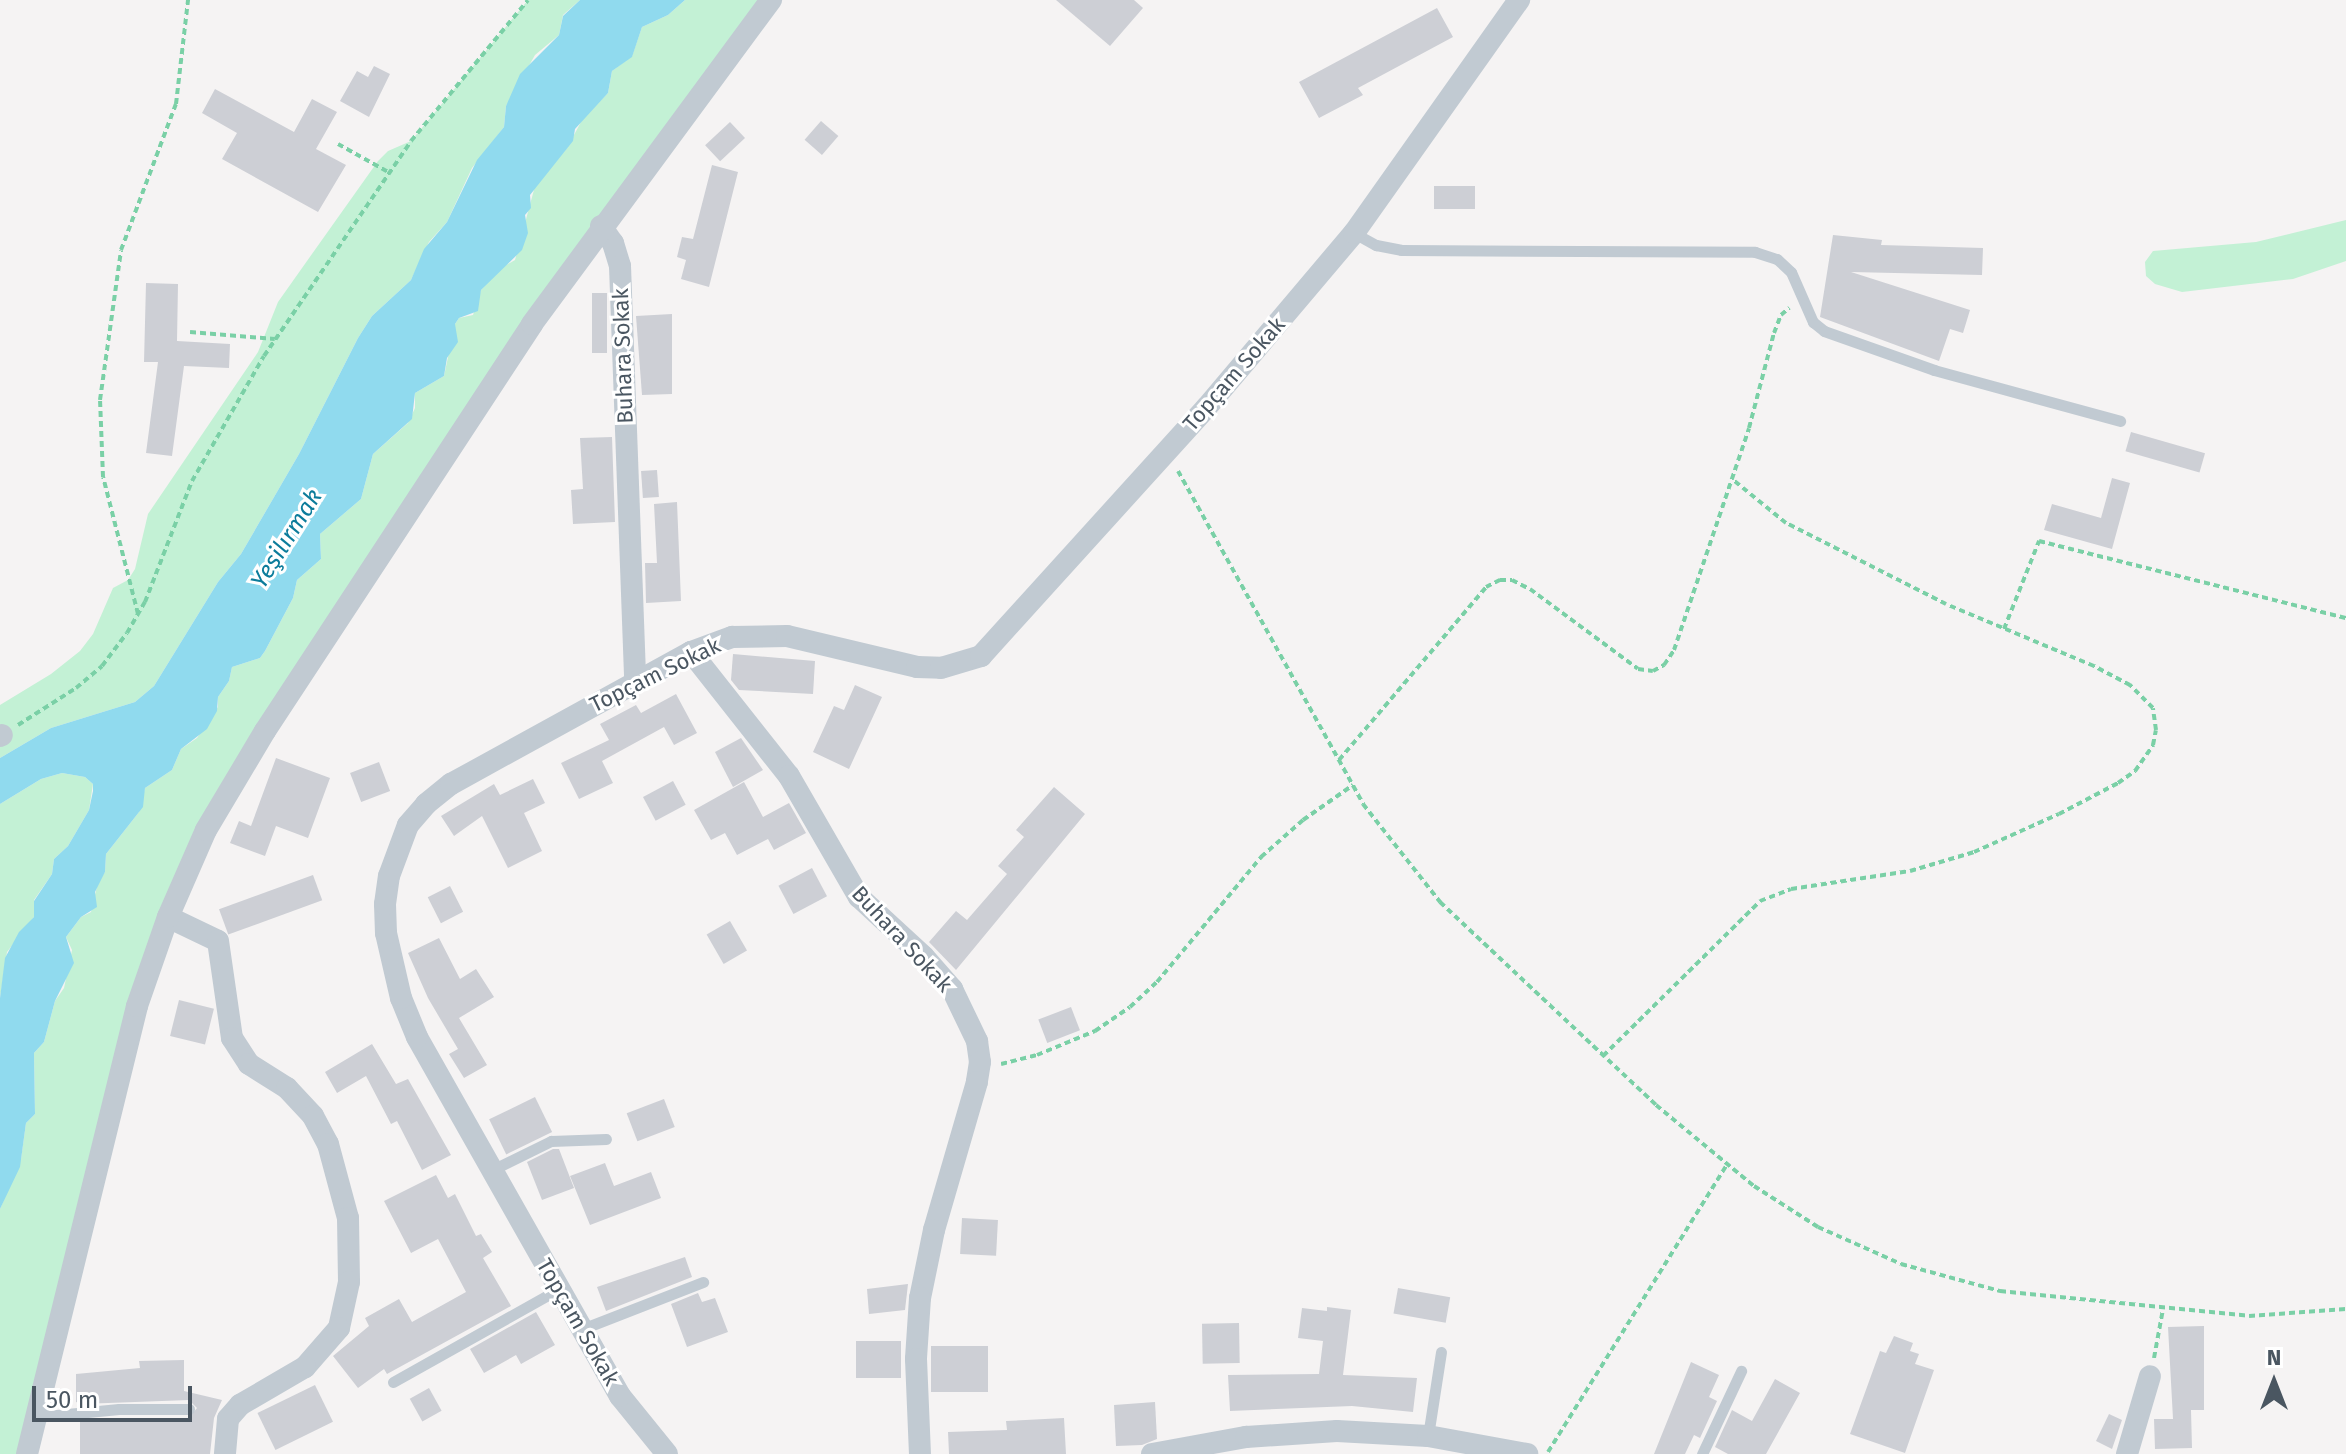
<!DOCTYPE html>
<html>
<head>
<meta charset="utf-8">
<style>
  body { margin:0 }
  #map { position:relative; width:2346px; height:1454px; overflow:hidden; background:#f5f3f3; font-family:"Fira Sans",sans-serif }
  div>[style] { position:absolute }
  .green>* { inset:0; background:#c3f1d5 }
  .water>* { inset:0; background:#90daee }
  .building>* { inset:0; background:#cdcfd5; transform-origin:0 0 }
  .path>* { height:4px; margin-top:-2px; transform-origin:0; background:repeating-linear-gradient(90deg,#7ad0a6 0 6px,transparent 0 10px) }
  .service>* { height:11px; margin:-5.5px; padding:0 5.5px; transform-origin:5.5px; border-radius:5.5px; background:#c1cad2 }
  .minor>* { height:22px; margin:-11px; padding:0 11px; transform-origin:11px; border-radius:11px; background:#c1cad2 }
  span { translate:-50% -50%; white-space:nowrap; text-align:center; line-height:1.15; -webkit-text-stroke:6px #fff; paint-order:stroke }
  .street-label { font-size:22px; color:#4a5661 }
  .water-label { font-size:24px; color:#0c7c9b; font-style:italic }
  .north { position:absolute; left:2234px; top:1342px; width:80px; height:80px; -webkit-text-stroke:6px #fff; paint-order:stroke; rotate:0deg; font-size:22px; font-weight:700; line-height:32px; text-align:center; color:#4a5661 }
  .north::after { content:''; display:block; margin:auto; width:28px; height:36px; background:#4a5661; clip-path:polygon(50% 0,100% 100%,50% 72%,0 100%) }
  .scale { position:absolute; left:32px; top:1386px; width:160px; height:36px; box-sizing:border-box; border:4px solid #4a5661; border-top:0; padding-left:10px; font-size:24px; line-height:28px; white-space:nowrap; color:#4a5661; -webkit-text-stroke:6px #fff; paint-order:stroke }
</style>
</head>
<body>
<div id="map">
  <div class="green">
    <i style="clip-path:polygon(528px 0,580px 0,563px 15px,559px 35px,535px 55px,506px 106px,504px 127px,472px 168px,447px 222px,429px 242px,411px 280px,372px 316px,358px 338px,299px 454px,241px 554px,218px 582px,154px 686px,135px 702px,51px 728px,0 758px,0 705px,51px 674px,80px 651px,93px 634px,113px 588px,128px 580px,135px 569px,148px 514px,258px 352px,278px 302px,307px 261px,378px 161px,388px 151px,411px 141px)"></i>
    <i style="clip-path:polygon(685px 0,771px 0,704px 88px,265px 731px,168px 917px,27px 1454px,0 1454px,0 1209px,21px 1159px,26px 1123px,35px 1114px,34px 1053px,44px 1042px,55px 1001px,64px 988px,72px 950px,66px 937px,81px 917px,91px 912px,98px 882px,105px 872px,106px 854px,139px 812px,145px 788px,172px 770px,181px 749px,197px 738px,218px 707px,218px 697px,229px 681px,232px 667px,260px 658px,265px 651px,293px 598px,297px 580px,321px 559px,320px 534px,361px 499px,373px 454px,408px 423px,415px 408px,415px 393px,444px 376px,455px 324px,459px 318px,473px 315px,481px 290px,501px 268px,515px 260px,535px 186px,567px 148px,582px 120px,608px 93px,612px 71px,632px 56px,642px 27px,668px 15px)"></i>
    <i style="clip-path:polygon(2346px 220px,2346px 261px,2293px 279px,2182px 292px,2155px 284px,2146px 276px,2145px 262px,2153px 251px,2256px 242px)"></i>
    <i style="clip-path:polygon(62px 773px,85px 777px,93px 784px,89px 810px,68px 846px,54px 859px,52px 874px,34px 900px,34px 917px,7px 952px,0 998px,0 804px,41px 779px)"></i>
  </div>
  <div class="water">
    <i style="clip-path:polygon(580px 0,685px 0,668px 15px,642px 27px,632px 57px,612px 71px,608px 93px,575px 129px,573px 141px,530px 195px,531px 208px,525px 215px,528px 233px,522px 250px,481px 290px,478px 311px,459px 318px,455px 324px,458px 342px,447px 358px,444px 376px,415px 393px,412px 419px,373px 454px,361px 499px,320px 534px,321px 559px,297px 580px,293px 598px,265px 651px,260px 658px,232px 667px,229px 681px,218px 697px,217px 711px,207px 729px,181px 749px,172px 770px,145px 788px,143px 807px,106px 854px,105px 872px,95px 892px,97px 907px,81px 917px,66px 937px,74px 963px,55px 1001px,44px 1042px,34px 1053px,35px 1114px,26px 1123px,20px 1167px,0 1209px,0 998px,5px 958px,19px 932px,34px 917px,34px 901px,52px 874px,54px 859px,68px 846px,89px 810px,93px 791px,93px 784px,85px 777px,62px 773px,41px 779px,0 804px,0 758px,51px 728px,135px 702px,154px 686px,218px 582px,241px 554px,299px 454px,358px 338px,372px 316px,411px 280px,424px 249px,447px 222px,477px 160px,504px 127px,506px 106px,520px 74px,559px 35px,563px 16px)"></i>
  </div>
  <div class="building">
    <i style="clip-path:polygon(1056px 0,1134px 0,1143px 8px,1110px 46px)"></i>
    <i style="clip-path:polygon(1437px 8px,1453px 37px,1358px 88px,1363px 95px,1319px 118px,1299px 82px)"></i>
    <i style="clip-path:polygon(374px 66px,390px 74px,369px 117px,340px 101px,357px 71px,368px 77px)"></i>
    <i style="clip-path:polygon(215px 89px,294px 132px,312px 99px,337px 112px,316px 149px,346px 165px,318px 212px,222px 159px,237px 133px,202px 113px)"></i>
    <i style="left:821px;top:121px;width:23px;height:25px;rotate:41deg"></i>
    <i style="left:730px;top:122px;width:22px;height:34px;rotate:47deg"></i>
    <i style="clip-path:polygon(712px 165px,738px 172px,709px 287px,681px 279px,686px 260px,677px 257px,682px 237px,693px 239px)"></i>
    <i style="left:1434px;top:186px;width:41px;height:23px"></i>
    <i style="clip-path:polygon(1833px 235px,1882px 240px,1881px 245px,1983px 248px,1982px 275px,1851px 272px,1970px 310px,1963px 333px,1950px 329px,1939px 361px,1820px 317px)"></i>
    <i style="clip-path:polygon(146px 283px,178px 284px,177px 341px,230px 344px,229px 368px,184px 366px,172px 456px,146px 453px,158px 362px,144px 362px)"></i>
    <i style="left:592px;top:293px;width:15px;height:60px"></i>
    <i style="clip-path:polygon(672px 314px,672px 394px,642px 395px,636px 316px)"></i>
    <i style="left:2131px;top:432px;width:77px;height:20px;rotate:16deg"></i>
    <i style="clip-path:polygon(612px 437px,615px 522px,573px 524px,571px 490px,583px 489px,580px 438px)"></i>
    <i style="left:657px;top:470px;width:27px;height:16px;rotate:86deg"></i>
    <i style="clip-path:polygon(2112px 478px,2130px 483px,2112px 549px,2044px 530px,2052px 504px,2101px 518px)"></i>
    <i style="clip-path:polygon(677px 502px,681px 601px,646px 603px,645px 563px,657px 563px,654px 504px)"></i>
    <i style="clip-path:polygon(733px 654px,815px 661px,813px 694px,739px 690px,731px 680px)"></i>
    <i style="clip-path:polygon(855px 685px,882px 697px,849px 769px,813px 752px,834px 706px,844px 710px)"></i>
    <i style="clip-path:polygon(676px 694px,697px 733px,674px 745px,664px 727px,602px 761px,613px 783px,579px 799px,561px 763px,609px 740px,600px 724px,636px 705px,641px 713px)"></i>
    <i style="clip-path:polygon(741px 738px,763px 770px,733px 787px,715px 752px)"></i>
    <i style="clip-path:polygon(276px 758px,330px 778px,308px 838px,276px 826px,265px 856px,230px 843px,239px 821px,251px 826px)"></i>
    <i style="left:379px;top:762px;width:31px;height:31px;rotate:69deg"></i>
    <i style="clip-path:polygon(533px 779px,545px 803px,524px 813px,542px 851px,508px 868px,482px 816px,454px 836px,441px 816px,494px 784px,500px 795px)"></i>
    <i style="left:673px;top:781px;width:27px;height:34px;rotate:62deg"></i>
    <i style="clip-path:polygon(744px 782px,763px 817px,789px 803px,806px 833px,774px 850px,768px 839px,737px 855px,725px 833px,711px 840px,694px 810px)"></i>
    <i style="clip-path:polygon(1054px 787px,1085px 814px,956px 970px,929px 942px,956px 911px,967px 920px,1007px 874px,998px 866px,1024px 837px,1016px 830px)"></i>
    <i style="left:812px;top:868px;width:32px;height:38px;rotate:62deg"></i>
    <i style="left:313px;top:875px;width:27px;height:100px;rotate:70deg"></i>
    <i style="left:450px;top:886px;width:29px;height:25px;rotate:63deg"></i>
    <i style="left:730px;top:921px;width:34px;height:27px;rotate:60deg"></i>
    <i style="clip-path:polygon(439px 938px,460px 979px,476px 969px,494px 997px,459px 1018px,487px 1065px,464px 1078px,449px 1054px,458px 1049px,428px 998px,408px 953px)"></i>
    <i style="left:179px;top:1000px;width:36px;height:37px;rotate:14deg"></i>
    <i style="left:1071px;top:1007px;width:25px;height:35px;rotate:69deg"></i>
    <i style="clip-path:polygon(372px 1044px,396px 1084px,408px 1079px,451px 1155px,422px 1170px,397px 1121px,391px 1124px,366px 1076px,337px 1093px,325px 1072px)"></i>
    <i style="left:535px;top:1097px;width:39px;height:51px;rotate:64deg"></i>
    <i style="left:664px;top:1099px;width:30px;height:40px;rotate:69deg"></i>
    <i style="clip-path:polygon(553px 1149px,559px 1149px,574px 1188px,542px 1200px,527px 1162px)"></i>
    <i style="clip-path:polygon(605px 1163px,614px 1186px,651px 1172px,661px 1198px,590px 1225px,570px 1176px)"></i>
    <i style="clip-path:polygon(436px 1175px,448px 1198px,455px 1194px,476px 1236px,481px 1234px,492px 1252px,483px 1258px,511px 1306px,387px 1374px,384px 1369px,358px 1388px,333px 1356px,369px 1326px,365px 1318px,399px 1299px,412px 1322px,466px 1292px,438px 1239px,411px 1253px,384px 1201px)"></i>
    <i style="left:962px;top:1218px;width:36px;height:36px;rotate:3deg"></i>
    <i style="clip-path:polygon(685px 1257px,692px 1277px,606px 1311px,597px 1287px)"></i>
    <i style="clip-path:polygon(908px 1284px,905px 1310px,869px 1314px,867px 1289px)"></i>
    <i style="left:1398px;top:1288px;width:53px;height:26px;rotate:10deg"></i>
    <i style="clip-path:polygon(698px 1293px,702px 1302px,715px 1298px,728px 1332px,687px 1347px,671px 1304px)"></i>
    <i style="clip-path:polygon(1327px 1307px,1351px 1310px,1343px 1375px,1417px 1378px,1413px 1412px,1352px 1406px,1230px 1411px,1228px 1375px,1319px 1374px,1323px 1341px,1298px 1338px,1302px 1308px,1327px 1311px)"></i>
    <i style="clip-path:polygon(536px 1312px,555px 1345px,521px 1364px,516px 1355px,484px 1373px,470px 1349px)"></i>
    <i style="left:1239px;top:1323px;width:40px;height:37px;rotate:89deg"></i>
    <i style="clip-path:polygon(2204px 1326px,2204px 1410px,2191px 1410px,2192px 1448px,2155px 1449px,2154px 1419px,2173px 1419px,2168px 1327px)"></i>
    <i style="clip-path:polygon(1894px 1336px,1913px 1343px,1910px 1351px,1919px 1354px,1915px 1364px,1934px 1370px,1905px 1453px,1850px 1434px,1880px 1351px,1886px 1353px)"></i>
    <i style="left:856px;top:1341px;width:45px;height:37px"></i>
    <i style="left:931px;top:1346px;width:57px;height:46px"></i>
    <i style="clip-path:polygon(184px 1360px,184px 1391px,222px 1400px,214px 1418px,210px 1454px,80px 1454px,80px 1421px,189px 1418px,197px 1408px,189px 1400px,81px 1404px,76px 1402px,76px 1374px,140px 1368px,139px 1361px)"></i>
    <i style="clip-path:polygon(1691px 1362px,1719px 1375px,1709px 1397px,1717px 1401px,1700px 1438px,1694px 1435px,1685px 1454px,1654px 1454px)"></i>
    <i style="clip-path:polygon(1775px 1379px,1800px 1393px,1766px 1454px,1728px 1454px,1715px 1447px,1732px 1410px,1752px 1421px)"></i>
    <i style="left:315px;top:1385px;width:41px;height:64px;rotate:64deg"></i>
    <i style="left:429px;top:1388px;width:26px;height:22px;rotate:61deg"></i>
    <i style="clip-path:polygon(1155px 1402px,1157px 1439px,1142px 1445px,1116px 1446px,1114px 1405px)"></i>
    <i style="clip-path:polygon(2109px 1414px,2122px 1420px,2112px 1449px,2096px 1441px)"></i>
    <i style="clip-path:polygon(1064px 1418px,1066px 1454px,949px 1454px,948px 1432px,1007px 1430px,1006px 1421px)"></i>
  </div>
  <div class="path">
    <i style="left:338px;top:144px;width:57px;rotate:29.2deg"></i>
    <i style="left:190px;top:332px;width:85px;rotate:4.7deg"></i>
    <i style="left:1178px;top:471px;width:381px;rotate:60.9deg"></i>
    <i style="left:1363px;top:804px;width:125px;rotate:51.8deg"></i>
    <i style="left:1440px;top:902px;width:296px;rotate:43.2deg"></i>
    <i style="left:1656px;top:1105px;width:127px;rotate:39.6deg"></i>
    <i style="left:1754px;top:1186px;width:76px;rotate:32.6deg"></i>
    <i style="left:1818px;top:1227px;width:91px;rotate:24deg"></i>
    <i style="left:1901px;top:1264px;width:103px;rotate:15.3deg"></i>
    <i style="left:2000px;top:1291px;width:250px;rotate:5.7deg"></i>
    <i style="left:2249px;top:1316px;width:97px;rotate:-4.1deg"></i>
    <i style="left:138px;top:614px;width:141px;rotate:-104.3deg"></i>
    <i style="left:103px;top:477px;width:77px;rotate:-92.2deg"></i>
    <i style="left:100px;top:400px;width:151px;rotate:-82deg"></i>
    <i style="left:121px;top:250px;width:156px;rotate:-69.4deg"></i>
    <i style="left:176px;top:104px;width:105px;rotate:-83.4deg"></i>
    <i style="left:2004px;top:629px;width:95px;rotate:-68.3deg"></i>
    <i style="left:2039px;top:541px;width:317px;rotate:14.1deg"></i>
    <i style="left:18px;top:725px;width:69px;rotate:-32.5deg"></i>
    <i style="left:76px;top:688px;width:34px;rotate:-40deg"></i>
    <i style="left:102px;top:666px;width:41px;rotate:-52.9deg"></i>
    <i style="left:127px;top:633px;width:36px;rotate:-60deg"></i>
    <i style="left:145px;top:602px;width:130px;rotate:-68.8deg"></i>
    <i style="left:192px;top:481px;width:144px;rotate:-60.1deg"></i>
    <i style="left:264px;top:356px;width:260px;rotate:-55.6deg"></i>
    <i style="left:411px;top:141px;width:183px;rotate:-50.3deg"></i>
    <i style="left:1339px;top:760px;width:227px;rotate:-49.6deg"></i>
    <i style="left:1486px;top:587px;width:16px;rotate:-27deg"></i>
    <i style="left:1500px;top:580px;width:12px"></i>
    <i style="left:1512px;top:580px;width:20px;rotate:27deg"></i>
    <i style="left:1530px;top:589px;width:134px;rotate:36.5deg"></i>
    <i style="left:1638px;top:669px;width:15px;rotate:8deg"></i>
    <i style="left:1653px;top:671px;width:13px;rotate:-29deg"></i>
    <i style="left:1664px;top:665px;width:18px;rotate:-56deg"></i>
    <i style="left:1674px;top:650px;width:234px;rotate:-71.3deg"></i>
    <i style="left:1749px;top:428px;width:98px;rotate:-75.3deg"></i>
    <i style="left:1774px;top:333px;width:19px;rotate:-69deg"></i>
    <i style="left:1781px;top:315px;width:11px;rotate:-41deg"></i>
    <i style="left:1603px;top:1056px;width:221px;rotate:-44.6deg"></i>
    <i style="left:1760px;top:901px;width:33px;rotate:-21deg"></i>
    <i style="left:1791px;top:889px;width:120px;rotate:-8.6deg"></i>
    <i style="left:1910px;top:871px;width:67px;rotate:-16.5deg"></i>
    <i style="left:1974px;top:852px;width:93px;rotate:-24.1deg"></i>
    <i style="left:2059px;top:814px;width:67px;rotate:-27.7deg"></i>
    <i style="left:2118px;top:783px;width:21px;rotate:-35deg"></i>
    <i style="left:2135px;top:771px;width:32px;rotate:-55deg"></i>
    <i style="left:2153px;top:745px;width:15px;rotate:-79deg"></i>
    <i style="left:2156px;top:730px;width:22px;rotate:-98deg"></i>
    <i style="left:2153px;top:708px;width:33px;rotate:-135deg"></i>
    <i style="left:2130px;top:685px;width:41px;rotate:-152.2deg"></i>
    <i style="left:2094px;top:666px;width:160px;rotate:-157.3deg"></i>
    <i style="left:1946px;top:604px;width:179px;rotate:-153.1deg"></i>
    <i style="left:1786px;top:523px;width:70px;rotate:-140.8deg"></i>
    <i style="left:1001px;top:1064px;width:37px;rotate:-14deg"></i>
    <i style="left:1037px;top:1055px;width:63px;rotate:-22.5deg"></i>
    <i style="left:1095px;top:1031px;width:42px;rotate:-34.4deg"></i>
    <i style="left:1130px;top:1007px;width:37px;rotate:-43deg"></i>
    <i style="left:1157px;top:982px;width:163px;rotate:-50.2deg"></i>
    <i style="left:1261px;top:857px;width:56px;rotate:-41.4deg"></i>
    <i style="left:1303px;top:820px;width:61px;rotate:-35deg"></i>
    <i style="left:2154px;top:1358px;width:50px;rotate:-79.6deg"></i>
    <i style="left:1548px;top:1452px;width:339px;rotate:-58.1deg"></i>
  </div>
  <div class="service">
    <i style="left:1354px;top:233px;width:25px;rotate:29deg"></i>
    <i style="left:1376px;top:245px;width:25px;rotate:11deg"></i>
    <i style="left:1401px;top:250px;width:354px;rotate:0.3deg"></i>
    <i style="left:1755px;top:252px;width:23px;rotate:18deg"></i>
    <i style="left:1777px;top:259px;width:19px;rotate:43deg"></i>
    <i style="left:1791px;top:272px;width:55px;rotate:66.3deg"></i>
    <i style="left:1813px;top:322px;width:14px;rotate:39deg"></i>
    <i style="left:1824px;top:331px;width:117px;rotate:19.5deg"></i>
    <i style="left:1934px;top:370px;width:193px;rotate:15.3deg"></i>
    <i style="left:492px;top:1170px;width:66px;rotate:-26.2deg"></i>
    <i style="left:551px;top:1141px;width:55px;rotate:-2.1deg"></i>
    <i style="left:582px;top:1329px;width:130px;rotate:-21.2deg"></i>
    <i style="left:393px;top:1382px;width:190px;rotate:-29.3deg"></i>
    <i style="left:36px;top:1417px;width:83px;rotate:-5.5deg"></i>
    <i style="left:119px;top:1409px;width:70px"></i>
    <i style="left:1428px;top:1436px;width:85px;rotate:-81.2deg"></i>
    <i style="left:1702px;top:1454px;width:92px;rotate:-64.8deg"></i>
  </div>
  <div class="minor">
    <i style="left:601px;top:226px;width:21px;rotate:55deg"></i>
    <i style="left:613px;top:243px;width:24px;rotate:73deg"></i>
    <i style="left:620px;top:266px;width:416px;rotate:87.9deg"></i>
    <i style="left:691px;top:652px;width:158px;rotate:51.7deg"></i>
    <i style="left:789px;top:776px;width:140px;rotate:60deg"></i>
    <i style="left:859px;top:897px;width:88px;rotate:42.7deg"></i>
    <i style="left:924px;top:957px;width:43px;rotate:48.8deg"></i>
    <i style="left:952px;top:989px;width:58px;rotate:64.3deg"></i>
    <i style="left:977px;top:1041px;width:21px;rotate:82deg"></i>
    <i style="left:980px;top:1062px;width:20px;rotate:99deg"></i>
    <i style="left:977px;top:1082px;width:154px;rotate:106.2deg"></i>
    <i style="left:934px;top:1230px;width:69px;rotate:101.6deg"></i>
    <i style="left:920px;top:1298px;width:61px;rotate:93.8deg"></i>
    <i style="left:916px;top:1359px;width:95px;rotate:87.6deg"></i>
    <i style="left:0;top:736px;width:2px;rotate:-27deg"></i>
    <i style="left:168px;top:917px;width:55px;rotate:25.6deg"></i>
    <i style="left:218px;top:941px;width:98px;rotate:81.8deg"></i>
    <i style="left:232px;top:1038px;width:31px;rotate:57deg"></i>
    <i style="left:249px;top:1064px;width:45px;rotate:32.3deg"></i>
    <i style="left:287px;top:1088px;width:38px;rotate:47deg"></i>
    <i style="left:313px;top:1116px;width:32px;rotate:62deg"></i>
    <i style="left:328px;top:1144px;width:77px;rotate:74.9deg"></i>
    <i style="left:348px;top:1218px;width:64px;rotate:89.1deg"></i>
    <i style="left:349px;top:1282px;width:47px;rotate:102.3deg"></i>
    <i style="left:339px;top:1328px;width:52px;rotate:131.1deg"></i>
    <i style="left:305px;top:1367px;width:75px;rotate:149.7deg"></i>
    <i style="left:240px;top:1405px;width:18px;rotate:131deg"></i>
    <i style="left:228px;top:1419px;width:35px;rotate:95deg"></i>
    <i style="left:27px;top:1454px;width:461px;rotate:-76.2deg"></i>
    <i style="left:137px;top:1006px;width:94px;rotate:-70.8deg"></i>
    <i style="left:168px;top:917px;width:95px;rotate:-66.4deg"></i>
    <i style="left:206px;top:830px;width:115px;rotate:-59.2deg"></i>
    <i style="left:265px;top:731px;width:487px;rotate:-56.7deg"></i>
    <i style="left:532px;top:324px;width:403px;rotate:-53.6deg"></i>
    <i style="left:667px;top:1454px;width:75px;rotate:-129deg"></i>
    <i style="left:620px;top:1396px;width:412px;rotate:-119.5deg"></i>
    <i style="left:417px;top:1037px;width:42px;rotate:-112.3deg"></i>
    <i style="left:401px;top:998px;width:67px;rotate:-103deg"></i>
    <i style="left:386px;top:933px;width:29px;rotate:-92deg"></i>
    <i style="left:385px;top:904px;width:28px;rotate:-82deg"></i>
    <i style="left:389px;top:876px;width:54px;rotate:-69.6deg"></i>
    <i style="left:408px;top:825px;width:28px;rotate:-49deg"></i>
    <i style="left:426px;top:804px;width:32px;rotate:-39deg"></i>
    <i style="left:451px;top:784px;width:274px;rotate:-28.8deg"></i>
    <i style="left:691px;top:652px;width:44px;rotate:-20.1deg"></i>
    <i style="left:732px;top:637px;width:55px;rotate:-1deg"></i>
    <i style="left:787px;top:636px;width:134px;rotate:13.4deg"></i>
    <i style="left:917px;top:667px;width:24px;rotate:2deg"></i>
    <i style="left:941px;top:668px;width:42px;rotate:-16.7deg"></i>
    <i style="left:981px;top:656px;width:335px;rotate:-47.8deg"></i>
    <i style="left:1206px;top:408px;width:229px;rotate:-49.8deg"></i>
    <i style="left:1354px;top:233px;width:286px;rotate:-54.7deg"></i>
    <i style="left:1152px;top:1454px;width:96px;rotate:-10.3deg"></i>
    <i style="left:1246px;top:1437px;width:91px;rotate:-3.8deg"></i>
    <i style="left:1337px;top:1431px;width:91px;rotate:3.1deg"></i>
    <i style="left:1428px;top:1436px;width:101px;rotate:10.3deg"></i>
    <i style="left:2127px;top:1454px;width:81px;rotate:-73.6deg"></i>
  </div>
  <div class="street-label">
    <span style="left:623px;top:356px;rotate:-92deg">Buhara Sokak</span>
    <span style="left:1234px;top:374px;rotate:-49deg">Topçam Sokak</span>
    <span style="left:655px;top:675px;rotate:-26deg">Topçam Sokak</span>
    <span style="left:902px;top:939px;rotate:47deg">Buhara Sokak</span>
    <span style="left:578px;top:1322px;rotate:60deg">Topçam Sokak</span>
  </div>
  <div class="water-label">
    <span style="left:287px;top:539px;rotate:-58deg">Yeşilırmak</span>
  </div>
  <div class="north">N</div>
  <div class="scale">50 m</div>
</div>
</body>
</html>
